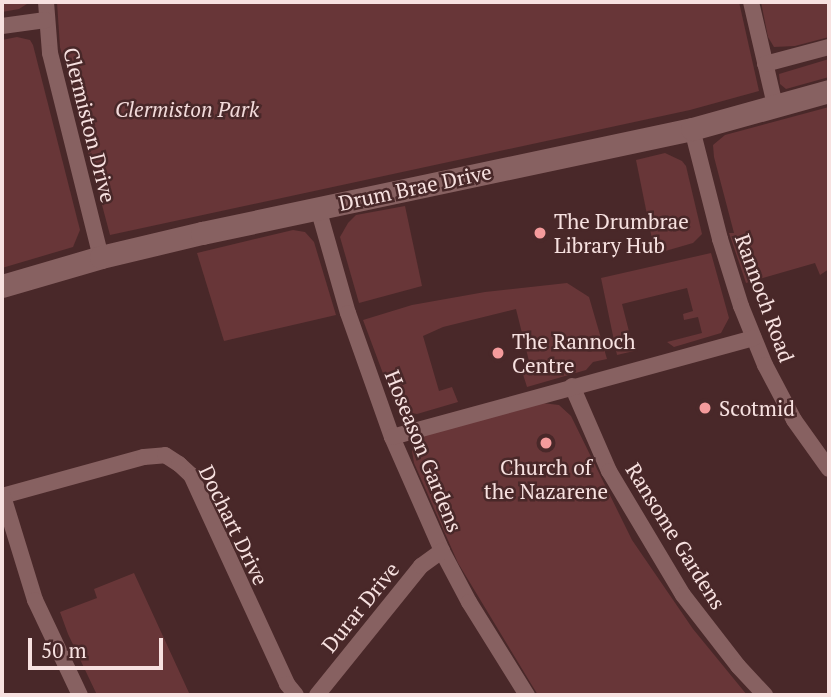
<!DOCTYPE html>
<html>
<head>
<meta charset="utf-8">
<style>
  body { margin:0 }
  #map { position:relative; width:831px; height:697px; overflow:hidden; background:#492829; font-family:"PT Serif",serif }
  div>[style] { position:absolute }
  .green>* { inset:0; background:#683638 }
  .street>* { height:16px; margin:-8px; padding:0 8px; transform-origin:8px; border-radius:8px; background:#876161 }
  .secondary>* { height:23px; margin:-11.5px; padding:0 11.5px; transform-origin:11.5px; border-radius:11.5px; background:#876161 }
  .dots>* { width:19px; height:19px; translate:-50% -50%; box-sizing:border-box; border:4px solid #492829; border-radius:50% }
  span { translate:-50% -50%; white-space:nowrap; text-align:center; line-height:1.15; -webkit-text-stroke:5px #492829; paint-order:stroke }
  .park-label { font-size:21px; color:#f2dada; font-style:italic }
  .street-label { font-size:21px; color:#f7e1e0 }
  .poi-label { font-size:21px; color:#f7e1e0 }
  .left { translate:0 -50%; text-align:left }
  .frame { position:absolute; inset:0; border:4px solid #f7e1e0; pointer-events:none }
  .scale { position:absolute; left:28px; top:638px; width:135px; height:32px; box-sizing:border-box; border:4px solid #f7e1e0; border-top:0; padding-left:9px; font-size:21px; line-height:24px; white-space:nowrap; color:#f7e1e0; -webkit-text-stroke:5px #492829; paint-order:stroke }
</style>
</head>
<body>
<div id="map">
  <div class="green">
    <i style="clip-path:polygon(2px 2px,30px 2px,19px 9px,2px 12px)"></i>
    <i style="clip-path:polygon(57px 2px,739px 2px,759px 91px,690px 110px,110px 235px,60px 47px)"></i>
    <i style="clip-path:polygon(761px 2px,829px 2px,829px 37px,795px 46px,774px 47px,768px 37px)"></i>
    <i style="clip-path:polygon(17px 37px,30px 40px,33px 45px,80px 230px,73px 247px,2px 268px,2px 40px)"></i>
    <i style="clip-path:polygon(829px 59px,829px 77px,786px 89px,780px 84px,779px 74px)"></i>
    <i style="clip-path:polygon(829px 107px,829px 269px,820px 275px,815px 263px,746px 283px,729px 233px,734px 233px,714px 157px,713px 145px,725px 135px)"></i>
    <i style="clip-path:polygon(665px 153px,682px 161px,686px 166px,702px 234px,693px 243px,655px 254px,636px 160px)"></i>
    <i style="clip-path:polygon(405px 206px,422px 286px,359px 303px,340px 237px,348px 223px,356px 215px)"></i>
    <i style="clip-path:polygon(293px 230px,305px 232px,314px 242px,336px 315px,224px 341px,197px 253px)"></i>
    <i style="clip-path:polygon(711px 253px,729px 318px,721px 333px,674px 347px,667px 342px,702px 333px,698px 317px,684px 320px,683px 314px,693px 311px,687px 288px,622px 304px,634px 351px,617px 355px,601px 278px)"></i>
    <i style="clip-path:polygon(567px 283px,589px 297px,607px 359px,593px 362px,586px 370px,527px 387px,521px 368px,530px 365px,516px 309px,443px 327px,423px 336px,439px 391px,452px 387px,458px 402px,417px 414px,407px 412px,394px 403px,363px 320px,412px 305px,485px 292px)"></i>
    <i style="clip-path:polygon(542px 403px,559px 405px,571px 416px,632px 540px,693px 629px,747px 695px,538px 695px,533px 687px,458px 563px,414px 463px,412px 451px,421px 436px)"></i>
    <i style="clip-path:polygon(134px 573px,190px 695px,97px 695px,68px 634px,60px 612px,97px 598px,94px 589px)"></i>
  </div>
  <div class="street">
    <i style="left:46px;top:2px;width:51px;rotate:85.5deg"></i>
    <i style="left:50px;top:53px;width:210px;rotate:76deg"></i>
    <i style="left:751px;top:2px;width:106px;rotate:76.9deg"></i>
    <i style="left:2px;top:26px;width:44px;rotate:-7.8deg"></i>
    <i style="left:765px;top:64px;width:66px;rotate:-14.9deg"></i>
    <i style="left:692px;top:129px;width:114px;rotate:75.7deg"></i>
    <i style="left:720px;top:239px;width:70px;rotate:72.6deg"></i>
    <i style="left:741px;top:306px;width:64px;rotate:67.9deg"></i>
    <i style="left:765px;top:365px;width:62px;rotate:62.2deg"></i>
    <i style="left:794px;top:420px;width:60px;rotate:54.5deg"></i>
    <i style="left:318px;top:208px;width:109px;rotate:74.1deg"></i>
    <i style="left:348px;top:313px;width:132px;rotate:70.5deg"></i>
    <i style="left:392px;top:437px;width:124px;rotate:66.3deg"></i>
    <i style="left:442px;top:551px;width:58px;rotate:62.1deg"></i>
    <i style="left:469px;top:602px;width:110px;rotate:58.1deg"></i>
    <i style="left:572px;top:386px;width:93px;rotate:66.5deg"></i>
    <i style="left:609px;top:471px;width:144px;rotate:59.2deg"></i>
    <i style="left:683px;top:595px;width:90px;rotate:52.2deg"></i>
    <i style="left:738px;top:666px;width:40px;rotate:47deg"></i>
    <i style="left:392px;top:437px;width:375px;rotate:-15.3deg"></i>
    <i style="left:2px;top:496px;width:147px;rotate:-15.4deg"></i>
    <i style="left:144px;top:457px;width:21px;rotate:-5deg"></i>
    <i style="left:165px;top:455px;width:17px;rotate:33deg"></i>
    <i style="left:179px;top:464px;width:16px;rotate:43deg"></i>
    <i style="left:191px;top:475px;width:230px;rotate:65.3deg"></i>
    <i style="left:287px;top:684px;width:14px;rotate:51deg"></i>
    <i style="left:3px;top:496px;width:109px;rotate:72.9deg"></i>
    <i style="left:35px;top:600px;width:105px;rotate:64.7deg"></i>
    <i style="left:317px;top:695px;width:166px;rotate:-51.1deg"></i>
    <i style="left:421px;top:566px;width:26px;rotate:-36deg"></i>
  </div>
  <div class="secondary">
    <i style="left:2px;top:286px;width:103px;rotate:-16.3deg"></i>
    <i style="left:101px;top:257px;width:104px;rotate:-13.4deg"></i>
    <i style="left:202px;top:233px;width:501px;rotate:-11.98deg"></i>
    <i style="left:692px;top:129px;width:142px;rotate:-15.5deg"></i>
  </div>
  <div class="dots">
    <i style="left:540px;top:233px;background:#f59b9c"></i>
    <i style="left:498px;top:353px;background:#f59b9c"></i>
    <i style="left:705px;top:408px;background:#f59b9c"></i>
    <i style="left:546px;top:443px;background:#f59b9c"></i>
  </div>
  <div class="park-label">
    <span style="left:187px;top:109px">Clermiston Park</span>
  </div>
  <div class="street-label">
    <span style="left:90px;top:125px;rotate:76deg">Clermiston Drive</span>
    <span style="left:415px;top:187px;rotate:-12deg">Drum Brae Drive</span>
    <span style="left:765px;top:298px;rotate:70deg">Rannoch Road</span>
    <span style="left:424px;top:451px;rotate:68deg">Hoseason Gardens</span>
    <span style="left:234px;top:525px;rotate:64deg">Dochart Drive</span>
    <span style="left:676px;top:536px;rotate:58deg">Ransome Gardens</span>
    <span style="left:360px;top:607px;rotate:-51deg">Durar Drive</span>
  </div>
  <div class="poi-label">
    <span class="left" style="left:554px;top:233px">The Drumbrae<br>Library Hub</span>
    <span class="left" style="left:512px;top:353px">The Rannoch<br>Centre</span>
    <span class="left" style="left:719px;top:408px">Scotmid</span>
    <span style="left:546px;top:479px">Church of<br>the Nazarene</span>
  </div>
  <div class="frame"></div>
  <div class="scale">50 m</div>
</div>
</body>
</html>
